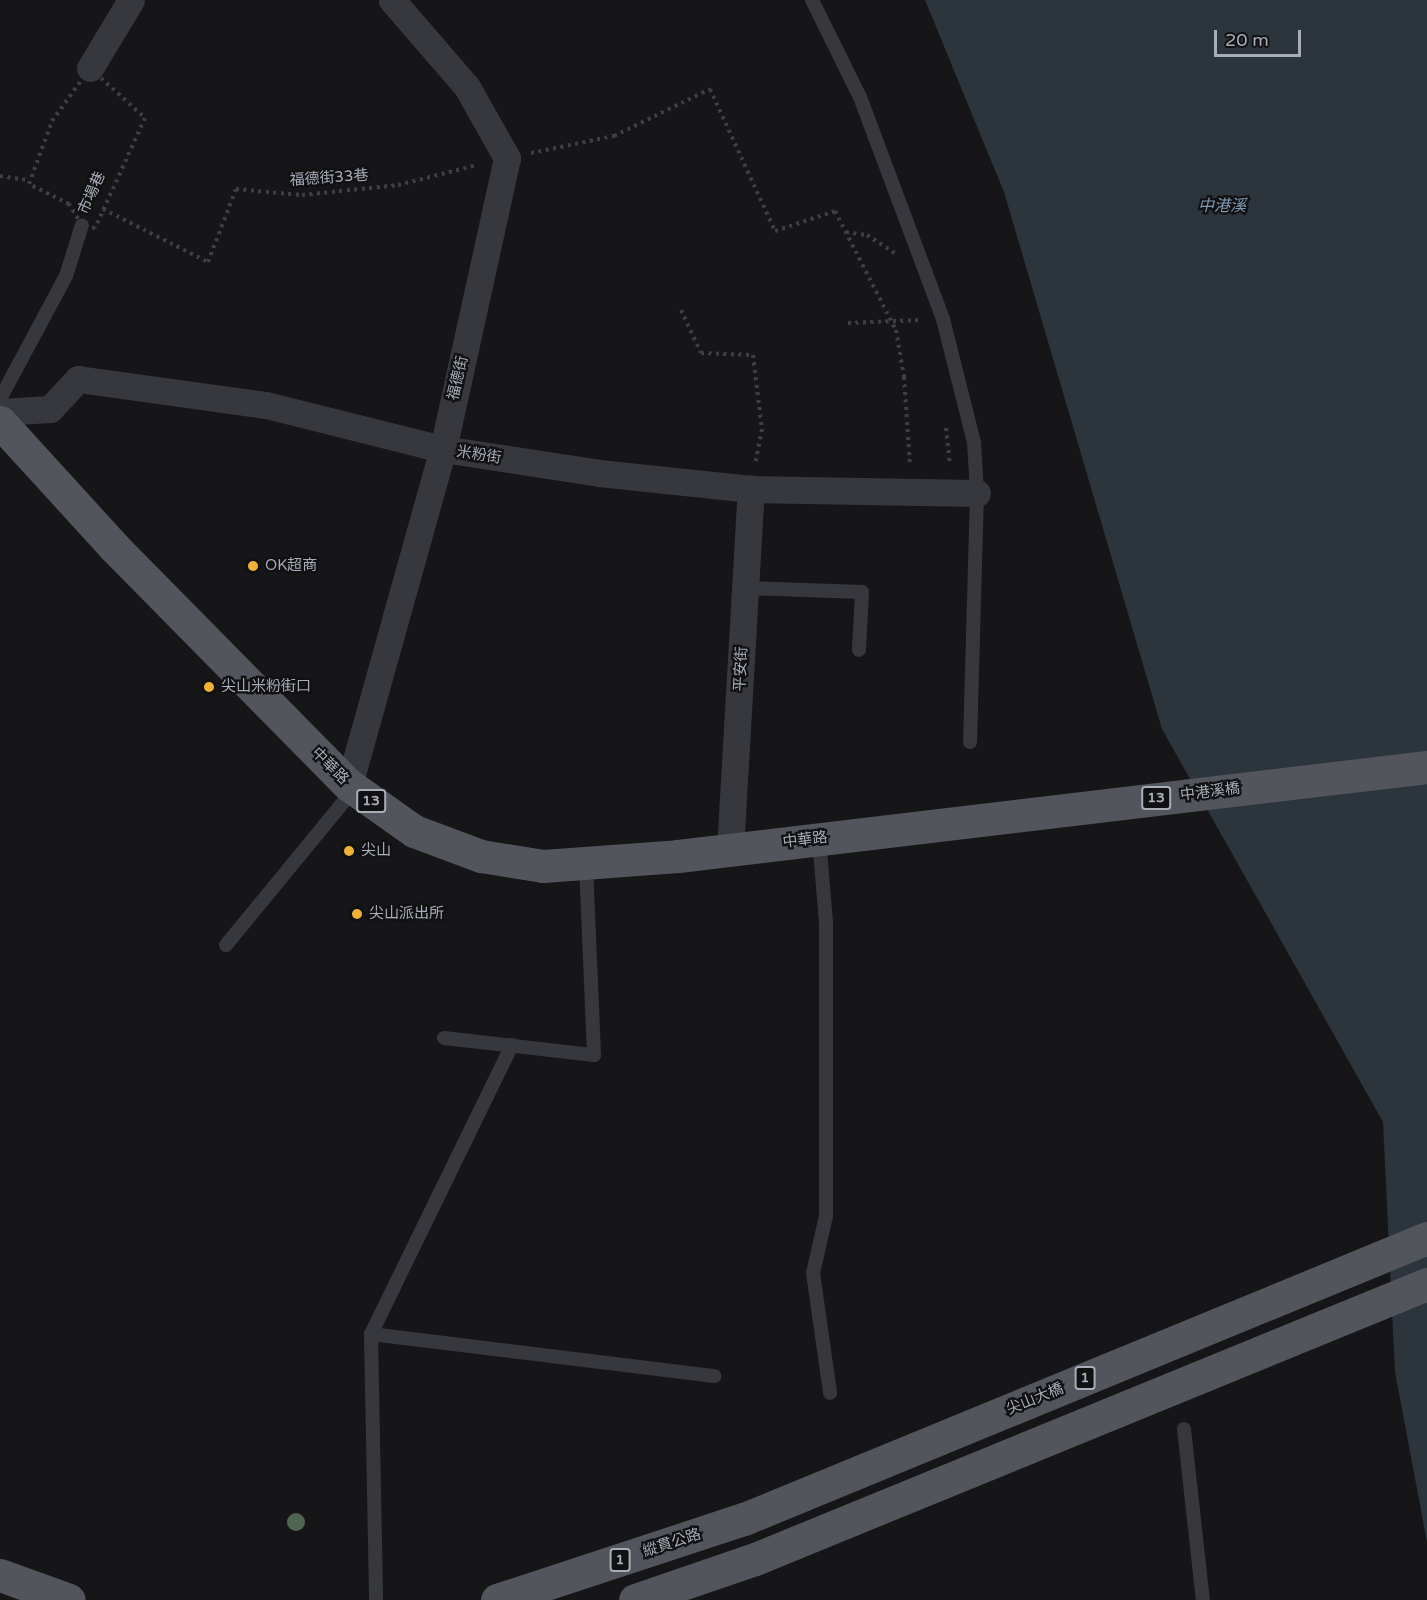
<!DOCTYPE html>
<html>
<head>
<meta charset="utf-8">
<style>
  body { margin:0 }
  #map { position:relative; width:1427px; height:1600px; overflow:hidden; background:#161618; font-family:"Varela Round","Noto Sans TC",sans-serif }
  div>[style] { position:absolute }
  .water>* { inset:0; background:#2c353c }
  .path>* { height:4px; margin-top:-2px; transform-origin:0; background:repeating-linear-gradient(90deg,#3d3f44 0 3px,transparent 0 7.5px) }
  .lane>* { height:14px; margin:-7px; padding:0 7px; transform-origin:7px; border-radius:7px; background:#37383d }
  .street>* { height:27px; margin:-13.5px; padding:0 13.5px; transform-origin:13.5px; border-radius:13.5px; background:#37383d }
  .primary>* { height:33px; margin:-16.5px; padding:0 16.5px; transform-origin:16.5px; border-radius:16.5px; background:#53555c }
  .trees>* { width:18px; height:18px; margin:-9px; border-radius:50%; background:#506452 }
  .dots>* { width:16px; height:16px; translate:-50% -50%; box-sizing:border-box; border:3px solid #111113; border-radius:50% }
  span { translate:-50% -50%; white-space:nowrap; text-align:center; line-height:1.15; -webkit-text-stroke:4.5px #111113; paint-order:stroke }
  .shield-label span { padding:2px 4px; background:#111113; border:2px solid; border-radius:4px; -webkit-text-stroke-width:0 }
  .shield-label { font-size:14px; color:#a8adb8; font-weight:700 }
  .street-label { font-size:15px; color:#a8adb8 }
  .poi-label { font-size:15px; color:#a8adb8 }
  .left { translate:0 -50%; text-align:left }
  .water-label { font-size:16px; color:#7f9bb3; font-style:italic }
  .scale { position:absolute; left:1214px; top:30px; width:87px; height:27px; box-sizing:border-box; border:3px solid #a8adb8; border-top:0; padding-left:8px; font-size:18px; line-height:21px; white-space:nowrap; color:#a8adb8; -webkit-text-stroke:4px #111113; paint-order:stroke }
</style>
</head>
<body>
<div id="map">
  <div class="water">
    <i style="clip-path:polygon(925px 0,1427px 0,1427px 1542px,1395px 1372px,1383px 1122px,1162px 729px,1004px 192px)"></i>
  </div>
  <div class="path">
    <i style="left:90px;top:68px;width:74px;rotate:42.3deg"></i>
    <i style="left:145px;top:118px;width:121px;rotate:114.4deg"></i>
    <i style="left:95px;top:228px;width:13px;rotate:-167deg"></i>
    <i style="left:82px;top:225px;width:25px;rotate:-122deg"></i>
    <i style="left:69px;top:204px;width:45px;rotate:-153.4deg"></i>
    <i style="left:29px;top:184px;width:67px;rotate:-69.9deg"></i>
    <i style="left:52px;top:121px;width:65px;rotate:-54.4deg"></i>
    <i style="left:531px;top:153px;width:85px;rotate:-11.6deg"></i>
    <i style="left:614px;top:136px;width:107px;rotate:-26.1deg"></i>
    <i style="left:710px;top:89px;width:156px;rotate:65.4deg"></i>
    <i style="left:775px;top:231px;width:63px;rotate:-18.4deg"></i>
    <i style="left:835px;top:211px;width:134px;rotate:62.9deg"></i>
    <i style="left:896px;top:330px;width:48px;rotate:80.3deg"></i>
    <i style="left:904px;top:377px;width:87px;rotate:86.1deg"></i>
    <i style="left:0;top:176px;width:30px;rotate:8deg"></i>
    <i style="left:103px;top:209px;width:118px;rotate:26.8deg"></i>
    <i style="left:208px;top:262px;width:78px;rotate:-69deg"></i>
    <i style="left:236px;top:189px;width:66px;rotate:5.2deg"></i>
    <i style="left:302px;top:195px;width:97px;rotate:-5.9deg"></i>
    <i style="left:398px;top:185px;width:81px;rotate:-14.2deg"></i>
    <i style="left:846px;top:232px;width:21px;rotate:8deg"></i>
    <i style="left:867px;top:235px;width:33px;rotate:33deg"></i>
    <i style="left:681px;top:310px;width:47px;rotate:65.1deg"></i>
    <i style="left:701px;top:353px;width:52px;rotate:2.2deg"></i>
    <i style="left:753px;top:355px;width:75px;rotate:83.1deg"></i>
    <i style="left:762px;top:429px;width:33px;rotate:101deg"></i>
    <i style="left:848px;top:323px;width:73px;rotate:-2.4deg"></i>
    <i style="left:946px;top:428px;width:37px;rotate:84deg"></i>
  </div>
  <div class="lane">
    <i style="left:812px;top:0;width:108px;rotate:63.7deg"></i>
    <i style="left:860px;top:97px;width:237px;rotate:69.5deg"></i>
    <i style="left:943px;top:319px;width:127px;rotate:75.9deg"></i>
    <i style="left:974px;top:442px;width:51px;rotate:86.6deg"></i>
    <i style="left:977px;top:493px;width:249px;rotate:91.6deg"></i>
    <i style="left:0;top:399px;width:140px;rotate:-61.8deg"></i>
    <i style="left:66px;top:276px;width:53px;rotate:-72.6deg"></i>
    <i style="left:745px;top:588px;width:117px;rotate:2deg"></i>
    <i style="left:862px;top:592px;width:58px;rotate:93deg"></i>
    <i style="left:819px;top:839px;width:84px;rotate:85.2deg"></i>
    <i style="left:826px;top:923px;width:293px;rotate:90deg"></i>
    <i style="left:826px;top:1216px;width:58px;rotate:102.8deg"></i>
    <i style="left:813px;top:1273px;width:121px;rotate:81.9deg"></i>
    <i style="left:226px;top:945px;width:188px;rotate:-50.6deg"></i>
    <i style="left:345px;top:800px;width:15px;rotate:-74deg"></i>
    <i style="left:444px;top:1038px;width:151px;rotate:6.5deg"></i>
    <i style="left:594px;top:1055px;width:192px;rotate:-92.4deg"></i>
    <i style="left:512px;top:1045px;width:322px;rotate:116deg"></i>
    <i style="left:371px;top:1334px;width:346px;rotate:7deg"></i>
    <i style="left:371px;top:1334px;width:266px;rotate:88.9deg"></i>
    <i style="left:1184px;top:1429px;width:172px;rotate:83.7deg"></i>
  </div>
  <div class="street">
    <i style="left:90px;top:68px;width:79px;rotate:-58.9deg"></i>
    <i style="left:0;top:412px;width:50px;rotate:-3.4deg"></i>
    <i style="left:50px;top:409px;width:41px;rotate:-47deg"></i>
    <i style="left:78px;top:379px;width:190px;rotate:7.9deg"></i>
    <i style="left:266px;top:405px;width:182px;rotate:14deg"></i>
    <i style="left:443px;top:449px;width:158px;rotate:8.7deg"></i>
    <i style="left:599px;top:473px;width:153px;rotate:6deg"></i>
    <i style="left:751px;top:489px;width:226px;rotate:1deg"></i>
    <i style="left:349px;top:785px;width:349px;rotate:-74.4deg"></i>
    <i style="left:443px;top:449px;width:298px;rotate:-77.6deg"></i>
    <i style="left:507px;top:158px;width:81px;rotate:-119.4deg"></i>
    <i style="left:467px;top:87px;width:115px;rotate:-130.8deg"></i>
    <i style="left:730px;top:850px;width:362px;rotate:-86.7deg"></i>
  </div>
  <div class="primary">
    <i style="left:0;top:422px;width:169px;rotate:47.6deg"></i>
    <i style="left:114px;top:547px;width:334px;rotate:45.4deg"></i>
    <i style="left:349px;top:785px;width:80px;rotate:35.3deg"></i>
    <i style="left:414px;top:831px;width:72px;rotate:20.5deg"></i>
    <i style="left:481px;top:856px;width:63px;rotate:9.2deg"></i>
    <i style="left:543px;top:866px;width:135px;rotate:-4.2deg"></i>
    <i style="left:678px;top:856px;width:754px;rotate:-6.78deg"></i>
    <i style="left:0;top:1575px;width:73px;rotate:19.9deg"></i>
    <i style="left:497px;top:1600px;width:260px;rotate:-18.2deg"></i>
    <i style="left:744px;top:1519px;width:739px;rotate:-22.36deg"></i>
    <i style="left:635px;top:1600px;width:127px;rotate:-18.9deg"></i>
    <i style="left:755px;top:1559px;width:726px;rotate:-22.26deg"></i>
  </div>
  <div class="trees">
    <i style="left:296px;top:1522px"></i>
  </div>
  <div class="dots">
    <i style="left:253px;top:566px;background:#f2b134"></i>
    <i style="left:209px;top:687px;background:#f2b134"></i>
    <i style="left:349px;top:851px;background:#f2b134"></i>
    <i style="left:357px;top:914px;background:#f2b134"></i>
  </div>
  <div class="shield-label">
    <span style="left:1156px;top:798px">13</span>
    <span style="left:371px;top:801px">13</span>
    <span style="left:1085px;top:1378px">1</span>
    <span style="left:620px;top:1560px">1</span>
  </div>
  <div class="street-label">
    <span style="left:329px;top:178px;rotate:-4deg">福德街33巷</span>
    <span style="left:92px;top:193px;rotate:-66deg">市場巷</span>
    <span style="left:458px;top:378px;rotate:-77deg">福德街</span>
    <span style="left:479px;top:455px;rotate:9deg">米粉街</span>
    <span style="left:741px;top:669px;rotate:-87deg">平安街</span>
    <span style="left:330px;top:766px;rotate:45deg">中華路</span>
    <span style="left:1210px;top:792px;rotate:-7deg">中港溪橋</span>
    <span style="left:805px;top:840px;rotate:-7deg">中華路</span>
    <span style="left:1035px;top:1399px;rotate:-22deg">尖山大橋</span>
    <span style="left:672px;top:1543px;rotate:-18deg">縱貫公路</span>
  </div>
  <div class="poi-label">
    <span class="left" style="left:265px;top:566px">OK超商</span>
    <span class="left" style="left:221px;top:687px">尖山米粉街口</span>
    <span class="left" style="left:361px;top:851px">尖山</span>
    <span class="left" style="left:369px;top:914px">尖山派出所</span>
  </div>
  <div class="water-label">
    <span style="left:1222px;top:206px">中港溪</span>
  </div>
  <div class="scale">20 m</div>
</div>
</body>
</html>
